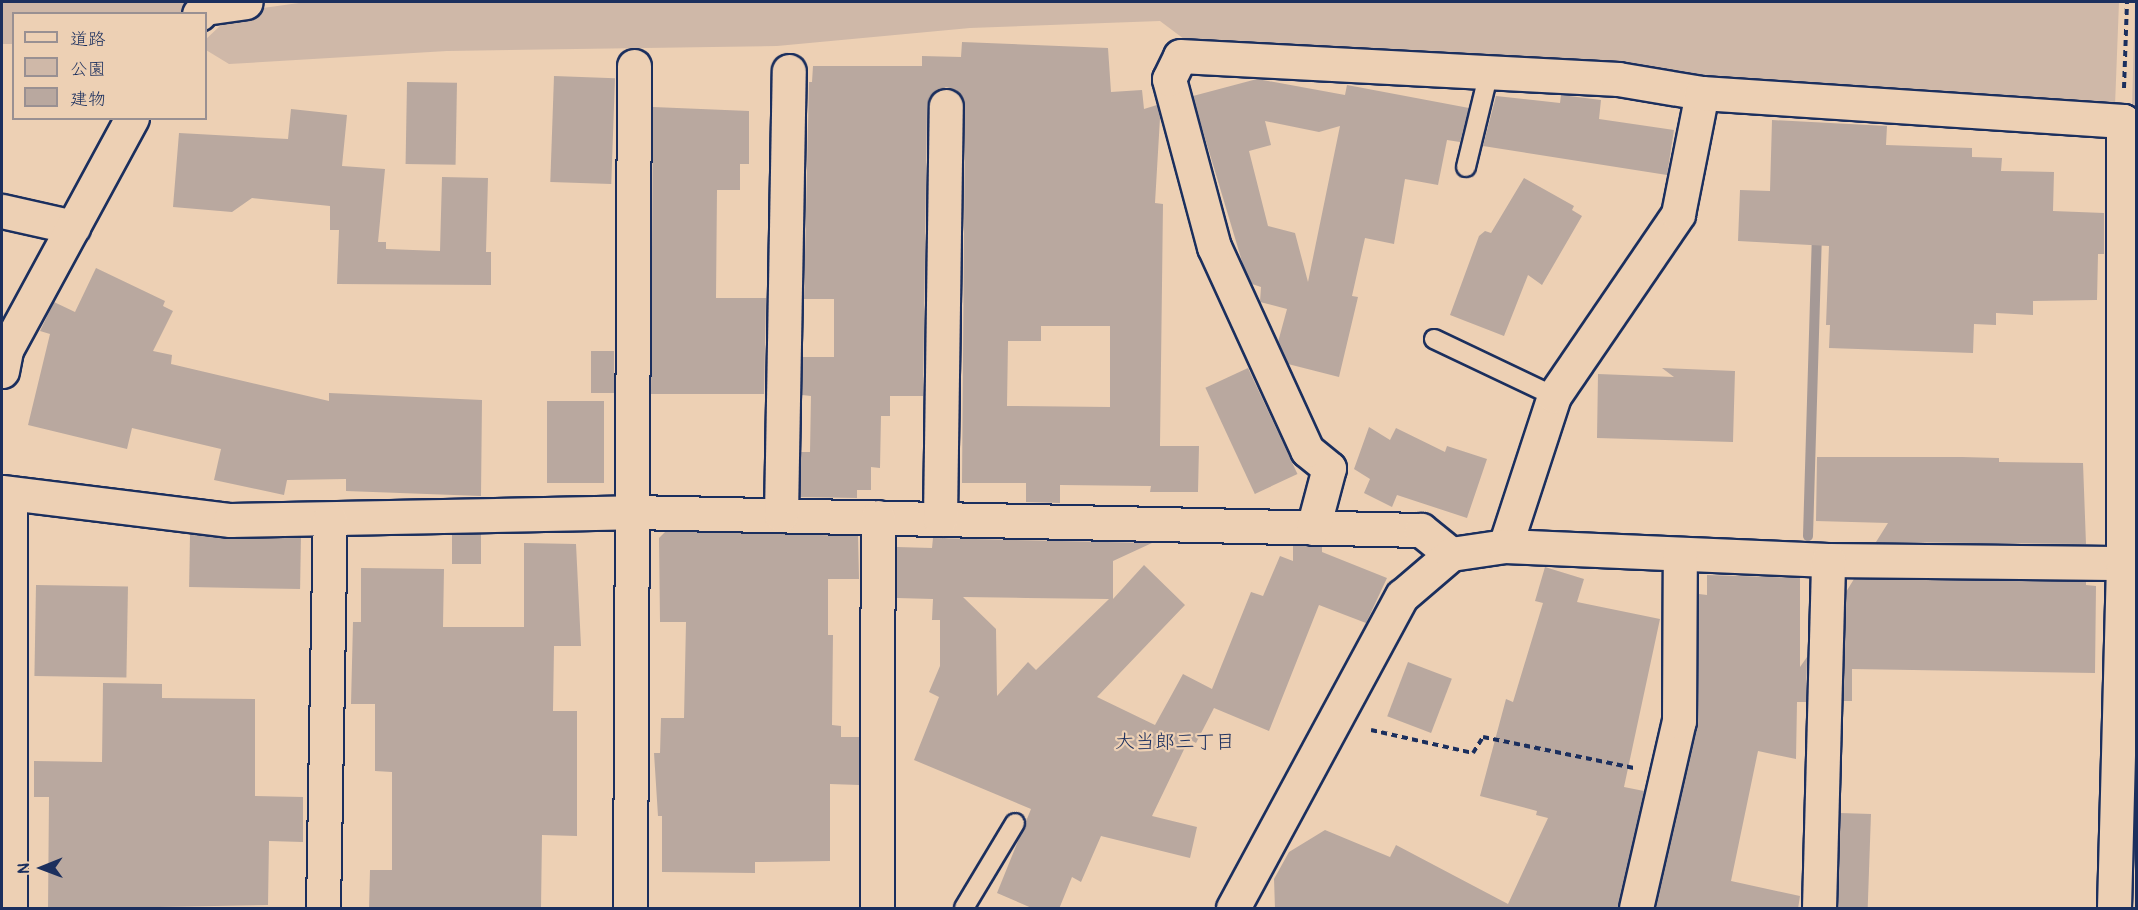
<!DOCTYPE html>
<html>
<head>
<meta charset="utf-8">
<style>
  body { margin:0 }
  #map { position:relative; width:2138px; height:910px; overflow:hidden; background:#edd0b4; font-family:Pangolin,"Klee One",sans-serif }
  div>[style] { position:absolute }
  .green>* { inset:0; background:#cfb8a8 }
  .stream>* { height:10px; margin:-5px; padding:0 5px; transform-origin:5px; border-radius:5px; background:#a59996 }
  .building>* { inset:0; background:#b9a89f; transform-origin:0 0 }
  .path>* { height:4px; margin-top:-2px; transform-origin:0; background:repeating-linear-gradient(90deg,#1b2f5e 0 6px,transparent 0 10.5px) }
  .roads { filter:drop-shadow(2px 0 #1b2f5e) drop-shadow(-2px 0 #1b2f5e) drop-shadow(0 2px #1b2f5e) drop-shadow(0 -2px #1b2f5e) }
  .lane>* { height:18px; margin:-9px; padding:0 9px; transform-origin:9px; border-radius:9px; background:#edd0b4 }
  .street>* { height:33px; margin:-16.5px; padding:0 16.5px; transform-origin:16.5px; border-radius:16.5px; background:#edd0b4 }
  span { translate:-50% -50%; white-space:nowrap; text-align:center; line-height:1.15; -webkit-text-stroke:4.5px #edd0b4; paint-order:stroke }
  .neighbourhood-label { font-size:20px; color:#1b2f5e }
  .frame { position:absolute; inset:0; border:3px solid #1b2f5e; pointer-events:none }
  .legend { position:absolute; left:12px; top:12px; width:195px; height:108px; box-sizing:border-box; background:#edd0b4; border:2px solid #999092; margin:0; padding:8px 10px; list-style:none; font-size:18px; color:#1b2f5e }
  .legend li { display:flex; align-items:center; gap:12px; height:30px }
  .legend b { width:30px; border:2px solid #999092 }
  .north { position:absolute; left:12px; top:838px; width:60px; height:60px; -webkit-text-stroke:4px #edd0b4; paint-order:stroke; rotate:269deg; font-size:16px; font-weight:700; line-height:24px; text-align:center; color:#1b2f5e }
  .north::after { content:''; display:block; margin:auto; width:21px; height:27px; background:#1b2f5e; clip-path:polygon(50% 0,100% 100%,50% 72%,0 100%) }
</style>
</head>
<body>
<div id="map">
  <div class="green">
    <i style="clip-path:polygon(2px 2px,194px 2px,185px 13px,14px 14px,13px 44px,2px 44px)"></i>
    <i style="clip-path:polygon(306px 2px,2119px 2px,2115px 106px,1704px 79px,1620px 65px,1184px 39px,1160px 21px,970px 28px,777px 46px,447px 51px,229px 64px,206px 50px,206px 39px,235px 12px)"></i>
    <i style="clip-path:polygon(2135px 2px,2136px 2px,2136px 108px,2132px 108px)"></i>
  </div>
  <div class="stream">
    <i style="left:1808px;top:536px;width:303px;rotate:-88.3deg"></i>
  </div>
  <div class="building">
    <i style="clip-path:polygon(evenodd,962px 42px,1108px 48px,1111px 92px,1142px 90px,1144px 109px,1157px 105px,1160px 118px,1155px 203px,1163px 204px,1160px 446px,1199px 446px,1198px 492px,1150px 492px,1151px 486px,1060px 485px,1060px 503px,1026px 502px,1026px 483px,962px 483px,965px 106px,956px 90px,946px 87px,930px 96px,927px 106px,923px 396px,890px 396px,890px 416px,881px 416px,880px 468px,871px 467px,871px 490px,857px 490px,857px 498px,800px 497px,801px 452px,810px 452px,811px 396px,802px 395px,803px 357px,834px 357px,834px 299px,804px 299px,809px 82px,812px 82px,813px 66px,922px 66px,922px 56px,961px 57px,962px 42px,1041px 326px,1110px 326px,1110px 407px,1007px 406px,1008px 341px,1041px 341px,1041px 326px)"></i>
    <i style="left:554px;top:76px;width:61px;height:106px;rotate:2deg"></i>
    <i style="clip-path:polygon(evenodd,1257px 79px,1345px 95px,1347px 85px,1469px 108px,1460px 142px,1447px 140px,1438px 185px,1405px 179px,1394px 244px,1365px 238px,1352px 296px,1358px 297px,1339px 377px,1288px 364px,1278px 342px,1287px 309px,1260px 302px,1261px 287px,1252px 284px,1244px 268px,1199px 118px,1193px 96px,1257px 79px,1265px 121px,1319px 132px,1340px 126px,1308px 282px,1295px 233px,1268px 226px,1249px 151px,1271px 145px,1265px 121px)"></i>
    <i style="left:407px;top:82px;width:50px;height:82px;rotate:1deg"></i>
    <i style="clip-path:polygon(1561px 95px,1601px 100px,1599px 119px,1674px 130px,1667px 175px,1483px 146px,1496px 96px,1560px 103px)"></i>
    <i style="clip-path:polygon(653px 107px,749px 111px,749px 164px,740px 164px,740px 190px,717px 190px,716px 298px,766px 298px,764px 394px,651px 394px)"></i>
    <i style="clip-path:polygon(291px 109px,347px 115px,342px 166px,385px 169px,378px 242px,386px 242px,386px 249px,440px 251px,442px 177px,488px 178px,486px 252px,491px 252px,491px 285px,337px 284px,339px 230px,330px 230px,330px 206px,252px 198px,232px 212px,173px 207px,179px 133px,288px 139px)"></i>
    <i style="clip-path:polygon(1772px 120px,1887px 126px,1886px 145px,1972px 148px,1972px 157px,2002px 158px,2001px 171px,2054px 172px,2053px 211px,2104px 213px,2104px 254px,2098px 254px,2097px 300px,2033px 301px,2033px 315px,1996px 313px,1996px 325px,1974px 324px,1973px 353px,1829px 348px,1830px 325px,1826px 325px,1829px 246px,1738px 241px,1740px 190px,1770px 191px)"></i>
    <i style="clip-path:polygon(1524px 178px,1574px 206px,1572px 210px,1582px 216px,1542px 285px,1528px 275px,1504px 336px,1450px 315px,1479px 236px,1485px 231px,1491px 233px)"></i>
    <i style="clip-path:polygon(96px 268px,165px 301px,163px 306px,173px 311px,153px 351px,172px 355px,171px 364px,329px 401px,329px 393px,482px 400px,481px 496px,346px 491px,346px 479px,287px 480px,284px 495px,214px 480px,221px 449px,132px 428px,127px 449px,28px 425px,50px 334px,40px 331px,54px 302px,75px 312px)"></i>
    <i style="left:591px;top:351px;width:23px;height:42px"></i>
    <i style="left:1248px;top:368px;width:117px;height:47px;rotate:65deg"></i>
    <i style="clip-path:polygon(1662px 368px,1735px 371px,1733px 442px,1597px 438px,1598px 374px,1674px 377px)"></i>
    <i style="left:547px;top:401px;width:57px;height:82px"></i>
    <i style="clip-path:polygon(1369px 427px,1390px 440px,1396px 428px,1445px 452px,1447px 446px,1487px 459px,1467px 518px,1397px 495px,1392px 507px,1364px 493px,1370px 479px,1354px 469px)"></i>
    <i style="clip-path:polygon(1817px 457px,1962px 457px,1999px 458px,1999px 462px,2083px 463px,2086px 544px,1876px 542px,1888px 523px,1816px 521px)"></i>
    <i style="clip-path:polygon(666px 531px,858px 536px,859px 579px,828px 579px,828px 635px,833px 635px,832px 725px,841px 726px,841px 737px,859px 737px,859px 785px,830px 784px,830px 861px,755px 862px,755px 873px,662px 872px,662px 816px,658px 816px,654px 753px,660px 753px,661px 718px,684px 718px,686px 622px,660px 622px,659px 538px)"></i>
    <i style="left:452px;top:534px;width:29px;height:30px"></i>
    <i style="left:190px;top:535px;width:111px;height:52px;rotate:1deg"></i>
    <i style="clip-path:polygon(evenodd,933px 538px,1152px 543px,1113px 561px,1113px 599px,1144px 565px,1185px 605px,1097px 697px,1155px 725px,1183px 674px,1212px 689px,1251px 592px,1263px 596px,1280px 556px,1293px 561px,1293px 546px,1322px 546px,1322px 552px,1387px 578px,1366px 623px,1319px 605px,1269px 731px,1214px 708px,1196px 743px,1189px 739px,1152px 816px,1197px 827px,1190px 858px,1101px 836px,1081px 882px,1072px 877px,1059px 909px,1034px 909px,997px 893px,1031px 809px,914px 760px,939px 697px,929px 692px,940px 666px,940px 620px,932px 620px,933px 599px,897px 598px,897px 547px,932px 548px,933px 538px,963px 597px,1026px 598px,1109px 599px,1036px 670px,1028px 662px,997px 696px,996px 629px,963px 597px)"></i>
    <i style="clip-path:polygon(524px 543px,576px 544px,581px 646px,554px 646px,553px 711px,577px 711px,577px 836px,542px 835px,541px 909px,369px 909px,370px 870px,392px 870px,392px 772px,375px 771px,375px 704px,351px 704px,353px 622px,361px 622px,361px 568px,444px 569px,443px 627px,524px 627px)"></i>
    <i style="clip-path:polygon(1545px 567px,1584px 579px,1577px 602px,1660px 619px,1624px 787px,1644px 791px,1618px 909px,1275px 909px,1274px 879px,1289px 852px,1325px 830px,1390px 857px,1396px 845px,1508px 904px,1548px 818px,1536px 815px,1537px 811px,1480px 796px,1506px 699px,1513px 702px,1543px 603px,1535px 601px)"></i>
    <i style="clip-path:polygon(1707px 575px,1800px 578px,1800px 667px,1807px 657px,1806px 702px,1797px 702px,1796px 759px,1758px 751px,1731px 881px,1800px 896px,1798px 909px,1655px 909px,1697px 725px,1699px 594px,1707px 595px)"></i>
    <i style="clip-path:polygon(1854px 579px,2086px 581px,2086px 585px,2096px 586px,2095px 673px,1852px 669px,1852px 701px,1843px 701px,1846px 592px)"></i>
    <i style="left:36px;top:585px;width:92px;height:91px;rotate:1deg"></i>
    <i style="left:1408px;top:662px;width:47px;height:58px;rotate:21deg"></i>
    <i style="clip-path:polygon(103px 683px,162px 684px,162px 698px,255px 699px,255px 796px,303px 797px,303px 842px,269px 841px,268px 905px,48px 909px,49px 797px,34px 797px,34px 761px,102px 762px)"></i>
    <i style="left:1840px;top:813px;width:31px;height:96px;rotate:2deg"></i>
  </div>
  <div class="path">
    <i style="left:2124px;top:88px;width:86px;rotate:-88deg"></i>
    <i style="left:1371px;top:730px;width:105px;rotate:12.7deg"></i>
    <i style="left:1473px;top:753px;width:19px;rotate:-58deg"></i>
    <i style="left:1483px;top:737px;width:154px;rotate:11.6deg"></i>
  </div>
  <div class="roads">
    <div class="lane">
      <i style="left:1466px;top:167px;width:98px;rotate:-76.4deg"></i>
      <i style="left:1434px;top:339px;width:133px;rotate:25.4deg"></i>
      <i style="left:964px;top:908px;width:99px;rotate:-59deg"></i>
    </div>
    <div class="street">
      <i style="left:199px;top:14px;width:8px;rotate:-45deg"></i>
      <i style="left:205px;top:8px;width:41px;rotate:-8.3deg"></i>
      <i style="left:2px;top:211px;width:73px;rotate:12.7deg"></i>
      <i style="left:2px;top:371px;width:21px;rotate:-79deg"></i>
      <i style="left:6px;top:350px;width:264px;rotate:-61.5deg"></i>
      <i style="left:2px;top:492px;width:230px;rotate:7deg"></i>
      <i style="left:230px;top:520px;width:403px;rotate:-1.1deg"></i>
      <i style="left:633px;top:512px;width:788px;rotate:1.31deg"></i>
      <i style="left:1421px;top:530px;width:38px;rotate:39deg"></i>
      <i style="left:10px;top:494px;width:414px;rotate:90deg"></i>
      <i style="left:781px;top:515px;width:444px;rotate:-89deg"></i>
      <i style="left:940px;top:519px;width:413px;rotate:-89.2deg"></i>
      <i style="left:1313px;top:528px;width:62px;rotate:-75.1deg"></i>
      <i style="left:1329px;top:468px;width:28px;rotate:-141deg"></i>
      <i style="left:1307px;top:450px;width:223px;rotate:-114.6deg"></i>
      <i style="left:1214px;top:247px;width:174px;rotate:-105deg"></i>
      <i style="left:1169px;top:79px;width:25px;rotate:-64deg"></i>
      <i style="left:1180px;top:56px;width:439px;rotate:3deg"></i>
      <i style="left:1618px;top:79px;width:85px;rotate:9.5deg"></i>
      <i style="left:1505px;top:546px;width:158px;rotate:-71.9deg"></i>
      <i style="left:1554px;top:396px;width:220px;rotate:-55.7deg"></i>
      <i style="left:1678px;top:214px;width:123px;rotate:-78.8deg"></i>
      <i style="left:1702px;top:93px;width:422px;rotate:3.8deg"></i>
      <i style="left:2123px;top:121px;width:15px;rotate:32deg"></i>
      <i style="left:323px;top:908px;width:389px;rotate:-89deg"></i>
      <i style="left:630px;top:908px;width:842px;rotate:-89.73deg"></i>
      <i style="left:877px;top:908px;width:391px;rotate:-89.9deg"></i>
      <i style="left:1233px;top:908px;width:355px;rotate:-61.6deg"></i>
      <i style="left:1402px;top:596px;width:65px;rotate:-40.6deg"></i>
      <i style="left:1451px;top:554px;width:55px;rotate:-8.4deg"></i>
      <i style="left:1505px;top:546px;width:323px;rotate:2.5deg"></i>
      <i style="left:1828px;top:560px;width:308px;rotate:0.6deg"></i>
      <i style="left:1636px;top:908px;width:192px;rotate:-77.1deg"></i>
      <i style="left:1679px;top:721px;width:167px;rotate:-89.7deg"></i>
      <i style="left:1819px;top:908px;width:348px;rotate:-88.5deg"></i>
      <i style="left:2114px;top:908px;width:345px;rotate:-88.5deg"></i>
      <i style="left:2123px;top:563px;width:442px;rotate:-90deg"></i>
    </div>
  </div>
  <div class="neighbourhood-label">
    <span style="left:1175px;top:741px">大当郎三丁目</span>
  </div>
  <div class="frame"></div>
  <ul class="legend">
  <li><b style="height:8px;background:#edd0b4"></b>道路</li>
  <li><b style="height:16px;background:#cfb8a8"></b>公園</li>
  <li><b style="height:16px;background:#b9a89f"></b>建物</li>
  </ul>
  <div class="north">N</div>
</div>
</body>
</html>
